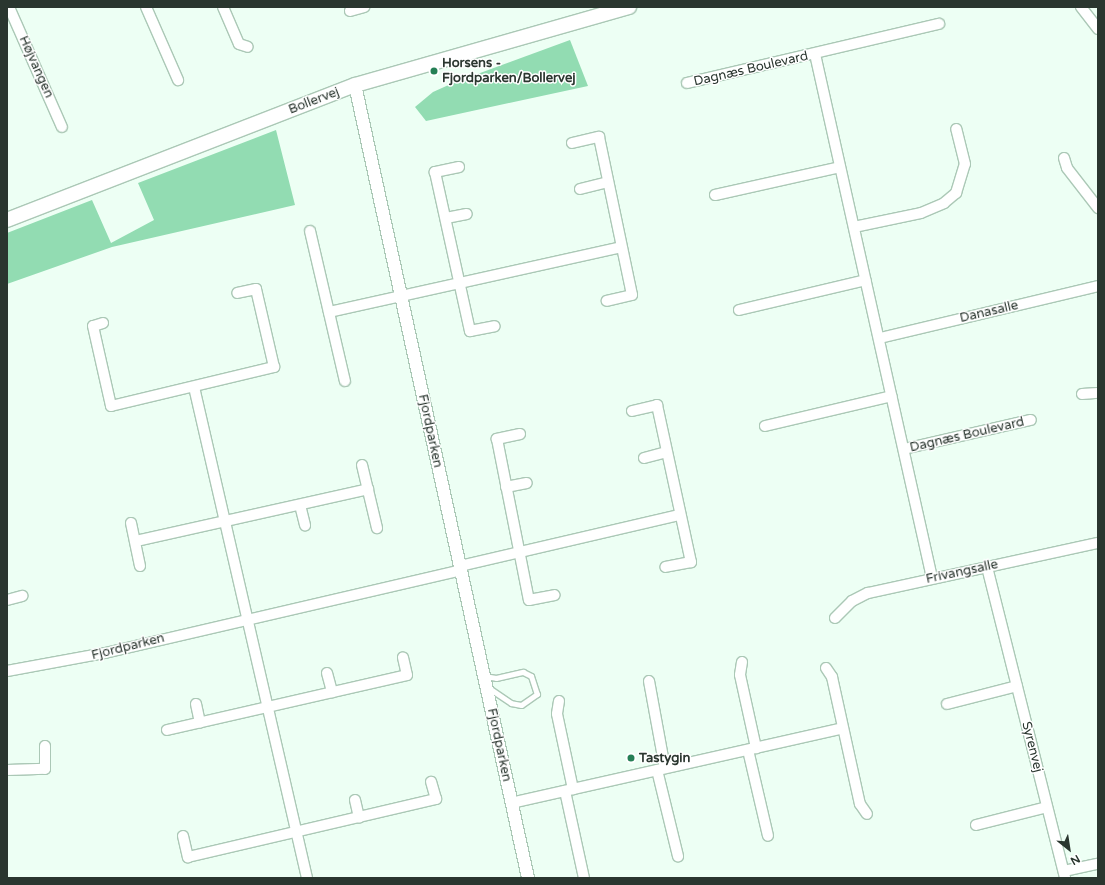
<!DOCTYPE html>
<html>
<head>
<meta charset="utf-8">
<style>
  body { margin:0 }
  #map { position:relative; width:1105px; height:885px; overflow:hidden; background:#edfff4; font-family:"Varela Round",sans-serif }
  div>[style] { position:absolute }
  .forest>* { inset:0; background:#92dcb2 }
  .roads { filter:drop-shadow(1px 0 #abc8b6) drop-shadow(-1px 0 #abc8b6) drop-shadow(0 1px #abc8b6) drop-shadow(0 -1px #abc8b6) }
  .service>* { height:5px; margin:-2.5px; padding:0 2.5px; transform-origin:2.5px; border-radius:2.5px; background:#fff }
  .minor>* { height:10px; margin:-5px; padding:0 5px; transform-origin:5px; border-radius:5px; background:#fff }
  .tertiary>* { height:12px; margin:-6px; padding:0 6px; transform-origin:6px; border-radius:6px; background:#fff }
  .secondary>* { height:14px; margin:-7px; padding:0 7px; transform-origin:7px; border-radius:7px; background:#fff }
  .dots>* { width:11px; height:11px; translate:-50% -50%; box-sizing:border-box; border:2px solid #fff; border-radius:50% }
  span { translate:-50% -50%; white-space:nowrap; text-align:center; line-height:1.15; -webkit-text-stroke:3px #fff; paint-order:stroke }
  .poi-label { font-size:13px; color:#2a362f; font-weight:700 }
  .left { translate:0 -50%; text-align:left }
  .street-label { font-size:13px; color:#2a362f }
  .frame { position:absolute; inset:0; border:8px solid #2a362f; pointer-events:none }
  .north { position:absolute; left:1049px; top:829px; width:40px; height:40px; -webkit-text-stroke:3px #fff; paint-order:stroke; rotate:150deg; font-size:11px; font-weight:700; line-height:16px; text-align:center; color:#2a362f }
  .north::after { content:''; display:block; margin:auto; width:14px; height:18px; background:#2a362f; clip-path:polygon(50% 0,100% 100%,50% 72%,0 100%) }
</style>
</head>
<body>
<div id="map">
  <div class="forest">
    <i style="clip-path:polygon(570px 40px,588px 86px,426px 121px,415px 107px,433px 92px,453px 83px)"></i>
    <i style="clip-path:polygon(276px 130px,295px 205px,112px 247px,7px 284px,7px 233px,92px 200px,111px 243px,154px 220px,138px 183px)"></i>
  </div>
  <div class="roads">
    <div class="service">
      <i style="left:484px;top:676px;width:12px;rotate:9deg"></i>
      <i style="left:496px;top:678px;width:28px;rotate:-13deg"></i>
      <i style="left:523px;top:672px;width:9px;rotate:27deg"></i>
      <i style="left:531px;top:676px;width:19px;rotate:72deg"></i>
      <i style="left:537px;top:694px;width:19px;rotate:145deg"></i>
      <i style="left:521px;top:705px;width:10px;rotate:-169deg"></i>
      <i style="left:511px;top:703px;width:27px;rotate:-146deg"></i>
    </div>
    <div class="minor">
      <i style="left:9px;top:7px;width:131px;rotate:66.2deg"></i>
      <i style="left:146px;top:7px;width:80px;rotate:66.3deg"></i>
      <i style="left:223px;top:7px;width:40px;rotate:66.6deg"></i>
      <i style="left:239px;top:44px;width:9px;rotate:18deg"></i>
      <i style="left:1081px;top:7px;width:28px;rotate:52deg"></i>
      <i style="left:350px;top:11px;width:15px;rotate:-16deg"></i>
      <i style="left:815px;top:54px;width:537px;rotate:77.41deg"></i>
      <i style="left:687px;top:83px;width:259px;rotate:-13.2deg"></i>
      <i style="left:572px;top:143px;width:28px;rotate:-13deg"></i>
      <i style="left:599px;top:137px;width:161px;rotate:78.2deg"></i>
      <i style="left:632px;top:295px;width:26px;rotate:167deg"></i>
      <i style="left:1064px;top:158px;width:10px;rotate:73deg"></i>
      <i style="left:1067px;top:168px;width:51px;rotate:52.2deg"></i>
      <i style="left:459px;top:167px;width:25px;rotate:168deg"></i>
      <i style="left:435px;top:172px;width:163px;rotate:77.6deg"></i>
      <i style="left:470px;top:331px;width:25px;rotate:-11deg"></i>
      <i style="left:580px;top:189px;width:29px;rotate:-14deg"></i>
      <i style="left:715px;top:195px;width:128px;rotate:-12.6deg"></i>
      <i style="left:446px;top:218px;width:21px;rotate:-11deg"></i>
      <i style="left:854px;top:227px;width:68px;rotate:-11.8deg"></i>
      <i style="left:921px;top:213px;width:25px;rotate:-23deg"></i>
      <i style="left:944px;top:203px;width:16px;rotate:-40deg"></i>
      <i style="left:956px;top:193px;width:30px;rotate:-73deg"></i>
      <i style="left:965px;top:164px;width:36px;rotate:-104deg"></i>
      <i style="left:310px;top:231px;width:154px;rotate:76.9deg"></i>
      <i style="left:739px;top:310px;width:130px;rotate:-13.3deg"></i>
      <i style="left:329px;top:312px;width:299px;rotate:-12.5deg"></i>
      <i style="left:103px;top:323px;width:10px;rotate:163deg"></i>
      <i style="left:93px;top:326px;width:82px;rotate:77.3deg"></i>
      <i style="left:111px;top:406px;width:168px;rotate:-13.5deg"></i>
      <i style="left:274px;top:367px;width:80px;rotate:-103deg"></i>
      <i style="left:256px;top:289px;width:19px;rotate:168deg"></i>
      <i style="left:880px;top:338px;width:224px;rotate:-13.4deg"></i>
      <i style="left:194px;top:387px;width:504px;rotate:77.04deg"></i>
      <i style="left:1082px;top:394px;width:16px;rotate:-4deg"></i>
      <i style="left:632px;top:411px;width:26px;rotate:-13deg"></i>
      <i style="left:657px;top:405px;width:161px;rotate:77.8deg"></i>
      <i style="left:691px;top:562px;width:26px;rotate:169deg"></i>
      <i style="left:765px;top:426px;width:130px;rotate:-13.3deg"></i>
      <i style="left:520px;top:434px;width:24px;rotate:168deg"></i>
      <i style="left:497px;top:439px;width:164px;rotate:78.8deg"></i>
      <i style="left:529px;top:600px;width:26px;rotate:-11deg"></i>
      <i style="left:904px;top:449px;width:130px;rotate:-12.9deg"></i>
      <i style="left:644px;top:458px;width:23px;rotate:-15deg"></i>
      <i style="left:362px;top:465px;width:65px;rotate:76.6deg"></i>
      <i style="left:506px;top:487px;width:21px;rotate:-11deg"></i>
      <i style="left:300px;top:505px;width:21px;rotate:76deg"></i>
      <i style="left:131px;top:523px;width:44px;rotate:78.2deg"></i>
      <i style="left:136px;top:541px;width:238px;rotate:-12.6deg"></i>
      <i style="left:460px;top:566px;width:226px;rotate:-13.1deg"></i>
      <i style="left:987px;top:567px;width:321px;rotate:75.9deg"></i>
      <i style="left:7px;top:600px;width:16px;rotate:-15deg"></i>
      <i style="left:835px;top:618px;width:24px;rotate:-45deg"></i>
      <i style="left:852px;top:601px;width:18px;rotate:-27deg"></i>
      <i style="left:868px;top:593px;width:235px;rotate:-12.3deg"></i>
      <i style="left:742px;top:662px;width:13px;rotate:99deg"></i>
      <i style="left:740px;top:675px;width:75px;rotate:77.6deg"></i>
      <i style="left:826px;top:668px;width:11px;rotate:56deg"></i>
      <i style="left:832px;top:677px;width:130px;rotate:77.6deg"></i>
      <i style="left:860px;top:804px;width:12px;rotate:55deg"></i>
      <i style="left:7px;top:671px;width:100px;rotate:-10.4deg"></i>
      <i style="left:105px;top:653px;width:366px;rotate:-13.1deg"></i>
      <i style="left:327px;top:673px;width:20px;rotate:75deg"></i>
      <i style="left:649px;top:681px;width:88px;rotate:79.6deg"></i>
      <i style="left:559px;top:701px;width:13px;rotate:99deg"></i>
      <i style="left:557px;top:714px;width:77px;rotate:78deg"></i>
      <i style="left:196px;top:704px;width:19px;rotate:78deg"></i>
      <i style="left:947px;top:704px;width:72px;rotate:-14.4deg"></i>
      <i style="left:167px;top:730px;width:246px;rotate:-12.9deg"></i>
      <i style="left:407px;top:675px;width:18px;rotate:-103deg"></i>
      <i style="left:748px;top:750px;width:88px;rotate:76.9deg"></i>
      <i style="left:7px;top:770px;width:38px;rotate:-2deg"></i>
      <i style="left:45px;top:769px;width:23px;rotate:-90deg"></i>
      <i style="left:657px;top:770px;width:89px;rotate:76.3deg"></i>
      <i style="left:565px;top:791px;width:89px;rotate:77.7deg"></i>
      <i style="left:355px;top:800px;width:18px;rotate:77deg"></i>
      <i style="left:511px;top:803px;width:340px;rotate:-12.7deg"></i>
      <i style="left:976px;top:825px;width:73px;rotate:-14.2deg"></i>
      <i style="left:183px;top:836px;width:22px;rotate:77deg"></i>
      <i style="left:188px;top:857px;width:255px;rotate:-13.2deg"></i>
      <i style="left:436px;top:799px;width:18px;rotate:-106deg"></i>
      <i style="left:1064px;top:871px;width:35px;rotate:-12deg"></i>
    </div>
    <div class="tertiary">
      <i style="left:355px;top:85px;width:812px;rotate:77.69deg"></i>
    </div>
    <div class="secondary">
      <i style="left:7px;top:220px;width:373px;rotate:-21.2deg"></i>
      <i style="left:355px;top:85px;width:285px;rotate:-15.9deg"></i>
    </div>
  </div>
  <div class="dots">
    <i style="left:434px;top:71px;background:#257f55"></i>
    <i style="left:631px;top:758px;background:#257f55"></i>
  </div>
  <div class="poi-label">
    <span class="left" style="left:442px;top:71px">Horsens -<br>Fjordparken/Bollervej</span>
    <span class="left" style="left:639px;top:758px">Tastygin</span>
  </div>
  <div class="street-label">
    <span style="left:36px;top:67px;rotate:66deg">Højvangen</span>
    <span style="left:751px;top:69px;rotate:-13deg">Dagnæs Boulevard</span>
    <span style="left:314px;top:101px;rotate:-21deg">Bollervej</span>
    <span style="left:989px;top:312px;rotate:-13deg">Danasalle</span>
    <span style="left:430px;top:431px;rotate:78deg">Fjordparken</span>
    <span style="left:967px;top:435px;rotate:-13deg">Dagnæs Boulevard</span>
    <span style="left:962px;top:572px;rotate:-12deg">Frivangsalle</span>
    <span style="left:128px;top:647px;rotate:-14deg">Fjordparken</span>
    <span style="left:499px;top:745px;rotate:78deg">Fjordparken</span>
    <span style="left:1032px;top:747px;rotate:76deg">Syrenvej</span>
  </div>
  <div class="frame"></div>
  <div class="north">N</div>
</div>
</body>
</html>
